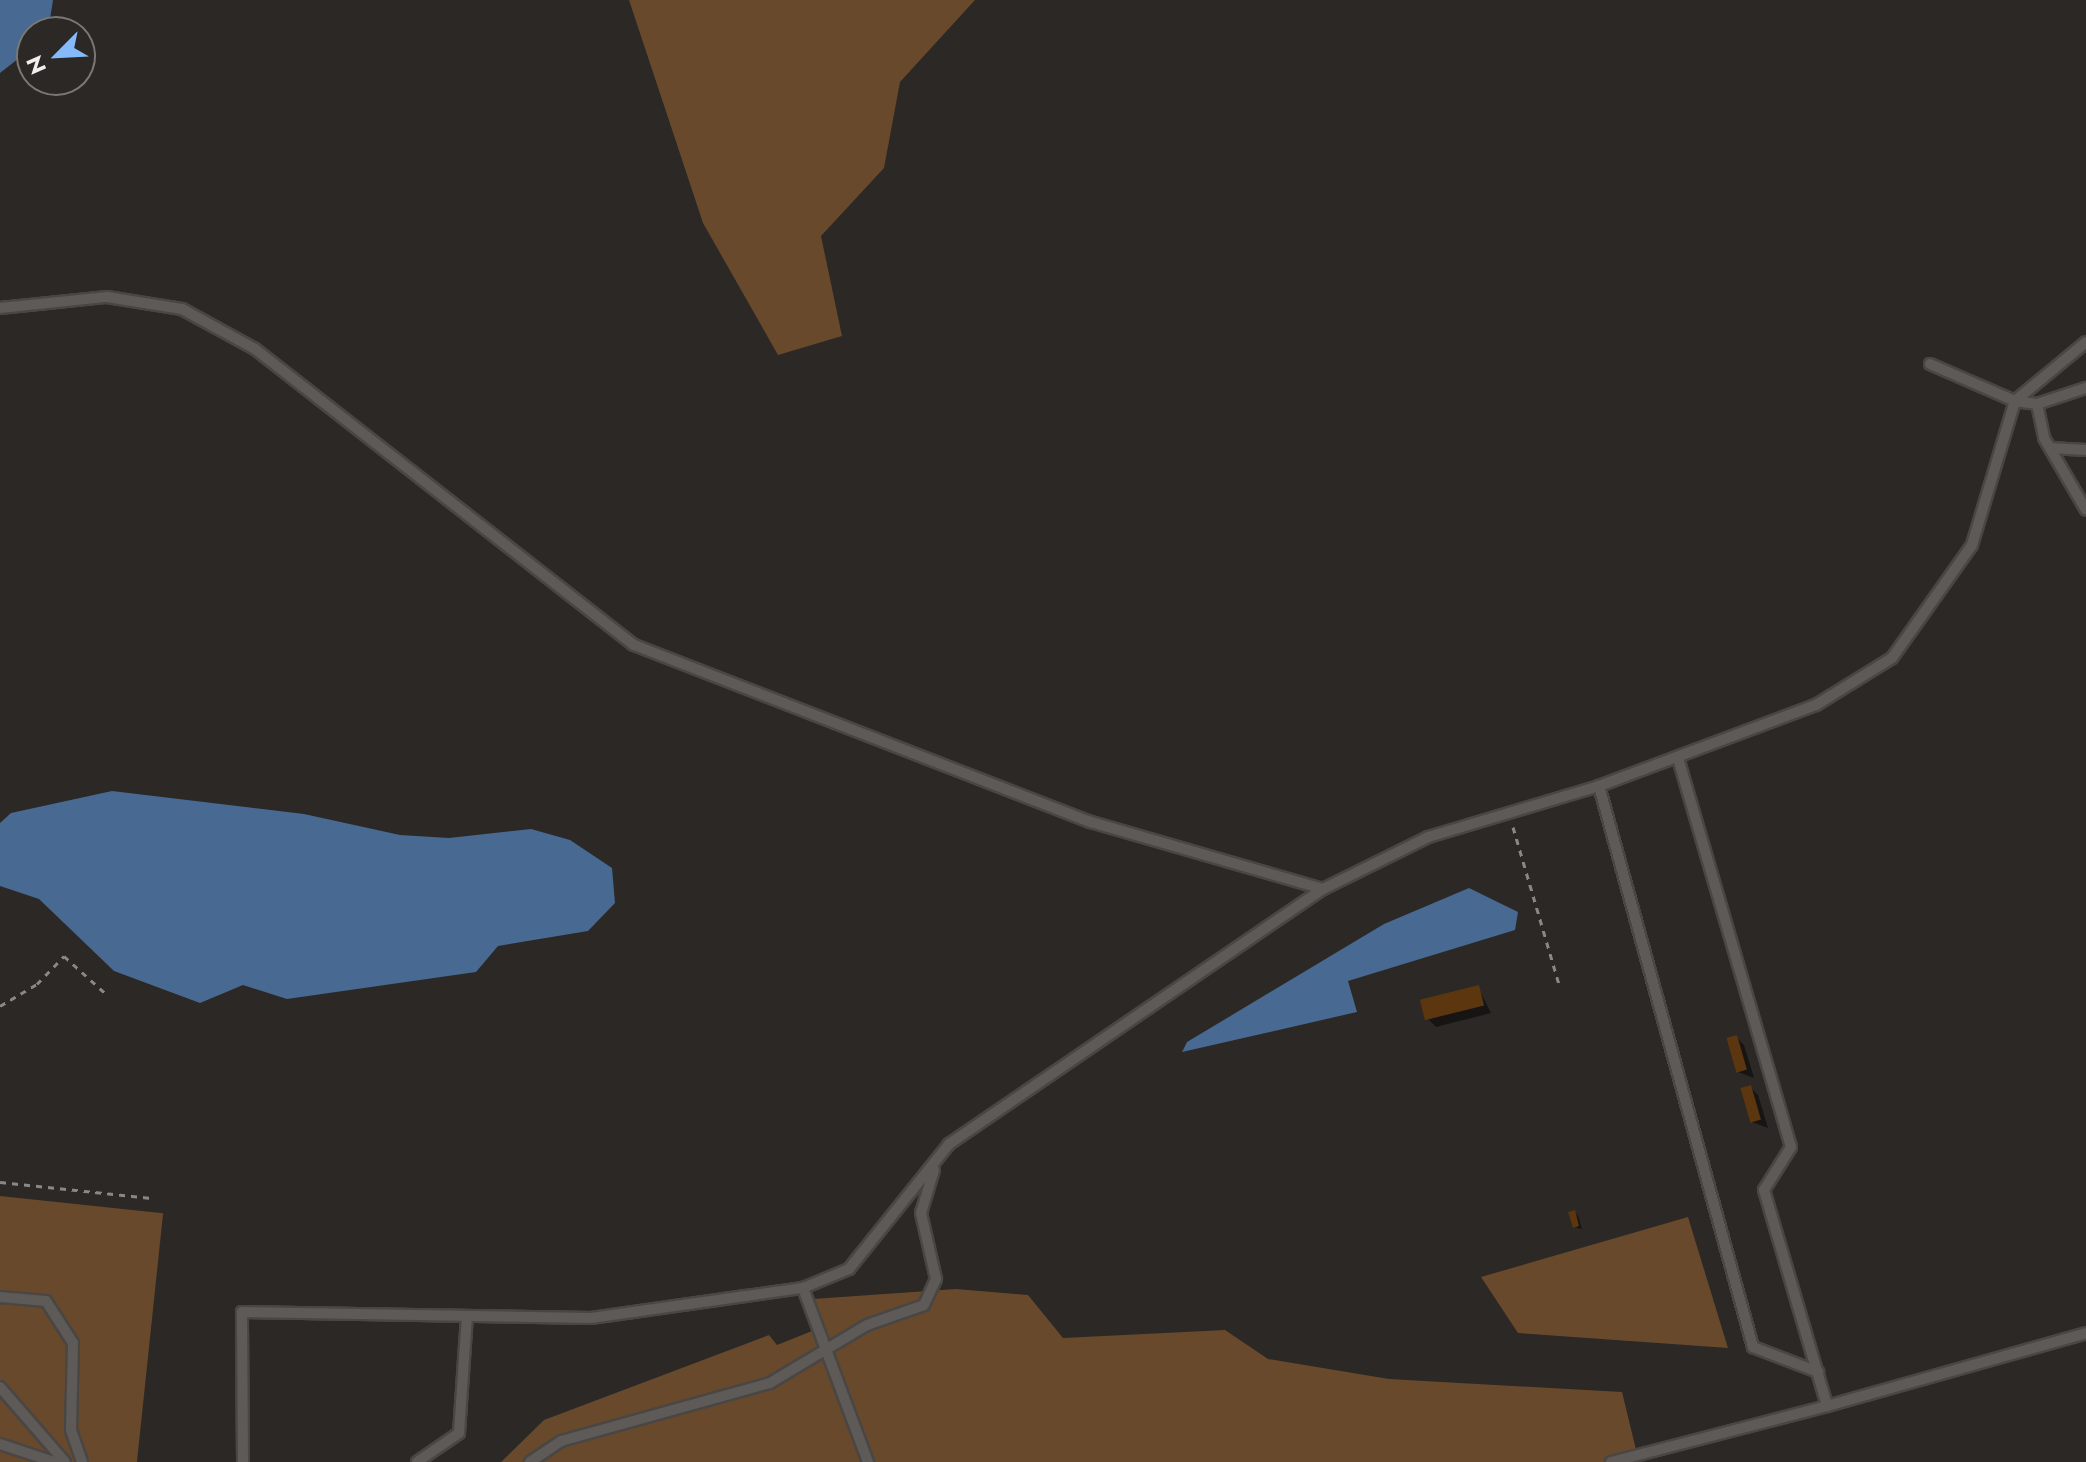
<!DOCTYPE html>
<html>
<head>
<meta charset="utf-8">
<style>
  body { margin:0 }
  #map { position:relative; width:2086px; height:1462px; overflow:hidden; background:#2b2825; font-family:Jost,sans-serif }
  div>[style] { position:absolute }
  .green>* { inset:0; background:#68492c; transform-origin:0 0 }
  .water>* { inset:0; background:#486991 }
  .shadow>* { inset:0; background:#0007 }
  .building>* { inset:0; background:#5c360f; transform-origin:0 0 }
  .path>* { height:3px; margin-top:-1.5px; transform-origin:0; background:repeating-linear-gradient(90deg,#8a8785 0 6px,transparent 0 12px) }
  .roads { filter:drop-shadow(2px 0 #494644) drop-shadow(-2px 0 #494644) drop-shadow(0 2px #494644) drop-shadow(0 -2px #494644) }
  .lane>* { height:10px; margin:-5px; padding:0 5px; transform-origin:5px; border-radius:5px; background:#5e5a57 }
  span { translate:-50% -50%; white-space:nowrap; text-align:center; line-height:1.15; -webkit-text-stroke:7px #2b2825; paint-order:stroke }
  .north { position:absolute; left:16px; top:16px; width:80px; height:80px; box-sizing:border-box; background:#2b2825; border:2px solid #7a7875; border-radius:50%; rotate:246deg; font-size:22px; font-weight:700; line-height:32px; text-align:center; color:#f1efed }
  .north::after { content:''; display:block; margin:auto; width:28px; height:36px; background:#86bbfb; clip-path:polygon(50% 0,100% 100%,50% 72%,0 100%) }
</style>
</head>
<body>
<div id="map">
  <div class="green">
    <i style="clip-path:polygon(629px 0,975px 0,900px 82px,884px 168px,821px 236px,842px 336px,778px 355px,703px 223px)"></i>
    <i style="left:0;top:1196px;width:164px;height:266px;rotate:6deg"></i>
    <i style="clip-path:polygon(1688px 1217px,1728px 1348px,1518px 1333px,1481px 1277px)"></i>
    <i style="clip-path:polygon(956px 1289px,1028px 1295px,1063px 1338px,1225px 1330px,1268px 1359px,1389px 1379px,1622px 1392px,1639px 1462px,501px 1462px,544px 1420px,769px 1335px,777px 1345px,822px 1327px,813px 1299px)"></i>
  </div>
  <div class="water">
    <i style="clip-path:polygon(0 0,53px 0,48px 32px,32px 32px,32px 48px,0 73px)"></i>
    <i style="clip-path:polygon(112px 791px,304px 814px,400px 835px,449px 838px,531px 829px,570px 840px,612px 868px,615px 903px,588px 931px,498px 946px,476px 972px,287px 999px,243px 985px,200px 1003px,114px 971px,39px 899px,0 886px,0 823px,11px 813px)"></i>
    <i style="clip-path:polygon(1469px 888px,1518px 912px,1515px 930px,1348px 981px,1357px 1012px,1182px 1052px,1187px 1042px,1384px 924px)"></i>
  </div>
  <div class="shadow">
    <i style="clip-path:polygon(1478px 987px,1491px 1013px,1436px 1027px,1428px 1019px)"></i>
    <i style="clip-path:polygon(1736px 1037px,1744px 1045px,1754px 1078px,1738px 1072px)"></i>
    <i style="clip-path:polygon(1750px 1087px,1758px 1095px,1768px 1128px,1752px 1122px)"></i>
    <i style="clip-path:polygon(1574px 1212px,1578px 1216px,1582px 1229px,1574px 1227px)"></i>
  </div>
  <div class="building">
    <i style="left:1479px;top:985px;width:21px;height:61px;rotate:76deg"></i>
    <i style="left:1737px;top:1035px;width:36px;height:11px;rotate:74deg"></i>
    <i style="left:1751px;top:1085px;width:36px;height:11px;rotate:74deg"></i>
    <i style="clip-path:polygon(1575px 1210px,1579px 1226px,1573px 1228px,1568px 1212px)"></i>
  </div>
  <div class="path">
    <i style="left:1513px;top:827px;width:164px;rotate:73.7deg"></i>
    <i style="left:0;top:1006px;width:43px;rotate:-30.7deg"></i>
    <i style="left:37px;top:984px;width:39px;rotate:-46deg"></i>
    <i style="left:64px;top:956px;width:57px;rotate:42.1deg"></i>
    <i style="left:0;top:1182px;width:152px;rotate:6deg"></i>
  </div>
  <div class="roads">
    <div class="lane">
      <i style="left:0;top:308px;width:108px;rotate:-5.9deg"></i>
      <i style="left:107px;top:297px;width:76px;rotate:9.1deg"></i>
      <i style="left:182px;top:309px;width:83px;rotate:28.7deg"></i>
      <i style="left:255px;top:349px;width:481px;rotate:38deg"></i>
      <i style="left:634px;top:645px;width:490px;rotate:21.2deg"></i>
      <i style="left:1091px;top:822px;width:241px;rotate:16.1deg"></i>
      <i style="left:1930px;top:364px;width:93px;rotate:23.5deg"></i>
      <i style="left:2015px;top:401px;width:22px;rotate:8deg"></i>
      <i style="left:2037px;top:404px;width:52px;rotate:-18.1deg"></i>
      <i style="left:2037px;top:404px;width:35px;rotate:78deg"></i>
      <i style="left:2044px;top:438px;width:83px;rotate:59.7deg"></i>
      <i style="left:2050px;top:448px;width:36px;rotate:3deg"></i>
      <i style="left:1678px;top:758px;width:405px;rotate:73.8deg"></i>
      <i style="left:1791px;top:1147px;width:51px;rotate:122.1deg"></i>
      <i style="left:1764px;top:1190px;width:225px;rotate:73.7deg"></i>
      <i style="left:1827px;top:1406px;width:269px;rotate:-15.7deg"></i>
      <i style="left:1599px;top:786px;width:582px;rotate:74.65deg"></i>
      <i style="left:1753px;top:1347px;width:70px;rotate:21deg"></i>
      <i style="left:803px;top:1288px;width:186px;rotate:69.5deg"></i>
      <i style="left:0;top:1297px;width:46px;rotate:5deg"></i>
      <i style="left:46px;top:1301px;width:50px;rotate:57.3deg"></i>
      <i style="left:73px;top:1343px;width:87px;rotate:91.3deg"></i>
      <i style="left:71px;top:1430px;width:34px;rotate:71deg"></i>
      <i style="left:0;top:1387px;width:99px;rotate:49.1deg"></i>
      <i style="left:0;top:1444px;width:57px;rotate:18.4deg"></i>
      <i style="left:243px;top:1462px;width:150px;rotate:-90.4deg"></i>
      <i style="left:242px;top:1312px;width:349px;rotate:1deg"></i>
      <i style="left:591px;top:1318px;width:214px;rotate:-8.1deg"></i>
      <i style="left:803px;top:1288px;width:50px;rotate:-22.4deg"></i>
      <i style="left:849px;top:1269px;width:160px;rotate:-51.3deg"></i>
      <i style="left:949px;top:1144px;width:453px;rotate:-34.3deg"></i>
      <i style="left:1323px;top:889px;width:117px;rotate:-26.3deg"></i>
      <i style="left:1428px;top:837px;width:178px;rotate:-16.6deg"></i>
      <i style="left:1599px;top:786px;width:232px;rotate:-20.5deg"></i>
      <i style="left:1816px;top:705px;width:89px;rotate:-31.7deg"></i>
      <i style="left:1892px;top:658px;width:138px;rotate:-54.7deg"></i>
      <i style="left:1972px;top:545px;width:150px;rotate:-73.4deg"></i>
      <i style="left:2015px;top:401px;width:92px;rotate:-39.7deg"></i>
      <i style="left:417px;top:1462px;width:51px;rotate:-34.6deg"></i>
      <i style="left:459px;top:1433px;width:117px;rotate:-86.1deg"></i>
      <i style="left:530px;top:1462px;width:37px;rotate:-34deg"></i>
      <i style="left:561px;top:1441px;width:217px;rotate:-15.5deg"></i>
      <i style="left:770px;top:1383px;width:113px;rotate:-30.9deg"></i>
      <i style="left:867px;top:1325px;width:60px;rotate:-19.3deg"></i>
      <i style="left:924px;top:1305px;width:29px;rotate:-65deg"></i>
      <i style="left:936px;top:1279px;width:68px;rotate:-102.8deg"></i>
      <i style="left:921px;top:1213px;width:45px;rotate:-73.2deg"></i>
      <i style="left:1611px;top:1462px;width:223px;rotate:-14.5deg"></i>
    </div>
  </div>
  <div class="north">N</div>
</div>
</body>
</html>
